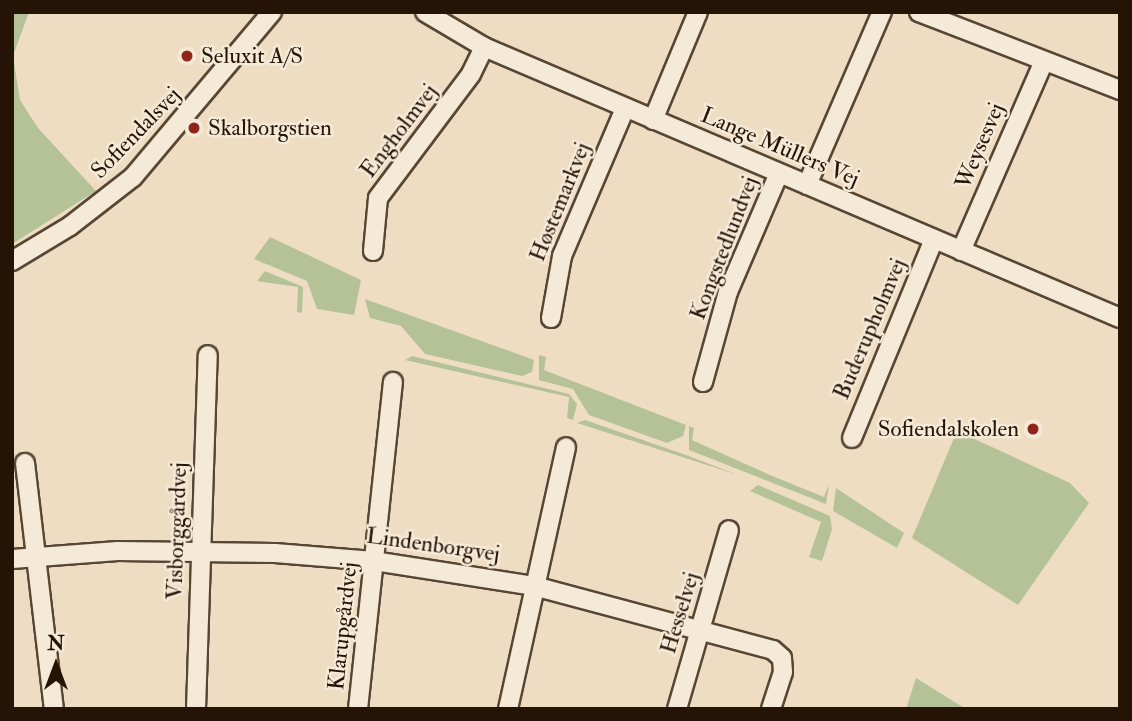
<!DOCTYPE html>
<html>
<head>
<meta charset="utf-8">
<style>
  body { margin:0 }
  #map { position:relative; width:1132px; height:721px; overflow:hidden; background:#efddc3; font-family:"IM FELL Double Pica",serif }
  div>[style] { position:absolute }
  .green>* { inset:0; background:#b5c297 }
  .roads { filter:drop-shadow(2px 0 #584634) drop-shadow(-2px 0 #584634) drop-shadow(0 2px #584634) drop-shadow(0 -2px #584634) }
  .minor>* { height:18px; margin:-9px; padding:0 9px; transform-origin:9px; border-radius:9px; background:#f5e9d8 }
  .dots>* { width:19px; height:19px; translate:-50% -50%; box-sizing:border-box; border:4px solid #f5e9d8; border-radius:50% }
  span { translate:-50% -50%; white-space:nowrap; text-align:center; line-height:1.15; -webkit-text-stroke:5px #f5e9d8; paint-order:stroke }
  .poi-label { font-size:23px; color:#251305 }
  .left { translate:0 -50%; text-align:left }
  .right { translate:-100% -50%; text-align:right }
  .street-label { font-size:23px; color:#251305 }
  .frame { position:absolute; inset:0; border:14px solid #251305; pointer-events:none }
  .north { position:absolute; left:21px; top:630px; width:70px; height:70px; -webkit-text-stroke:5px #f5e9d8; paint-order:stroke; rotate:0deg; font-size:19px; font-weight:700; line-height:28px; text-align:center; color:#251305 }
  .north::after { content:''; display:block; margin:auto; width:24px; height:32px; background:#251305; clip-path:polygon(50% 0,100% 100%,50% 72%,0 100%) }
</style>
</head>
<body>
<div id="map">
  <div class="green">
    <i style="clip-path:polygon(12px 12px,29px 12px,13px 56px,20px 100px,38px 128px,96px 191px,12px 244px)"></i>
    <i style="clip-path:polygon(270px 237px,361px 280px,354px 315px,317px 309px,307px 281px,254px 259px)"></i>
    <i style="clip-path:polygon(265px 271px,303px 287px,302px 313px,297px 312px,298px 287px,257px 281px)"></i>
    <i style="clip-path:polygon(365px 299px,534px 360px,532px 372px,522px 376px,425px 354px,401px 326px,370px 318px)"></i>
    <i style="clip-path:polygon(539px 355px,546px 357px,544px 370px,686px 425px,683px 436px,667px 443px,589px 415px,573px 389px,539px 380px)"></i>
    <i style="clip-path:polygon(412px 356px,569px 394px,577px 404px,573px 420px,567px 418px,569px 397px,405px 360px)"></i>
    <i style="clip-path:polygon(585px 420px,686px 455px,738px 475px,577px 423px)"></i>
    <i style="clip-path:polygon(689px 426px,694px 428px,692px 440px,770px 475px,824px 497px,829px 484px,826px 504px,689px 450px)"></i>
    <i style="clip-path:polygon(957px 431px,1070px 483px,1089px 503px,1018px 605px,912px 538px)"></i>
    <i style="clip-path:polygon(758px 485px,830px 516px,832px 529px,822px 561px,809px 557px,821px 522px,750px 491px)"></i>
    <i style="clip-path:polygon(836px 488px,904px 533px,897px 548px,833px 511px)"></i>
    <i style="clip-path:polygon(916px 678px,966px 709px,906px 709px)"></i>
  </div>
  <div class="roads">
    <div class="minor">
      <i style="left:425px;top:12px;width:69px;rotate:30.7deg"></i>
      <i style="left:484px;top:47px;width:691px;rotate:23.08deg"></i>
      <i style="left:919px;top:12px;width:216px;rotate:21.2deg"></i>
      <i style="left:653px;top:120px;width:117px;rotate:-67.4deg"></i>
      <i style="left:807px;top:185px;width:189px;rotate:-66.6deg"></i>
      <i style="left:373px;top:251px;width:53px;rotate:-84.6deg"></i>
      <i style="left:378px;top:198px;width:155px;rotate:-53.1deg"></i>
      <i style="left:471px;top:74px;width:30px;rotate:-64deg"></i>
      <i style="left:961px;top:251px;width:207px;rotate:-66.4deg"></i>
      <i style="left:12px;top:261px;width:68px;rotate:-31.1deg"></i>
      <i style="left:70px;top:226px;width:80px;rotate:-37.9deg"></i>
      <i style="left:133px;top:177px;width:216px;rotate:-49.9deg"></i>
      <i style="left:551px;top:318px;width:63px;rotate:-79.9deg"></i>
      <i style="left:562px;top:256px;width:161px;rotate:-66.9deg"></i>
      <i style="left:703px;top:382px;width:93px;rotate:-74.5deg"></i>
      <i style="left:728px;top:292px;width:129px;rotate:-66.8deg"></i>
      <i style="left:852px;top:438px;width:215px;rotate:-67.6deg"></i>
      <i style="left:25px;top:463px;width:248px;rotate:83.3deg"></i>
      <i style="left:12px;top:559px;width:106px;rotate:-4.3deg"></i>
      <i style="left:118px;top:551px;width:157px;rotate:0.7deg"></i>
      <i style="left:275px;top:553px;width:99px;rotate:4.6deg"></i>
      <i style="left:374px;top:561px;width:162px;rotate:8.9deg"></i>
      <i style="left:534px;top:586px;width:247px;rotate:15deg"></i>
      <i style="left:773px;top:650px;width:12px;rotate:42deg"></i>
      <i style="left:782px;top:658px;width:14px;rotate:86deg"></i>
      <i style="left:783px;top:672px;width:39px;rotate:108deg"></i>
      <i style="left:196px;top:709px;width:354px;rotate:-88.1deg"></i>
      <i style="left:358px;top:709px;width:329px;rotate:-83.9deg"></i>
      <i style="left:508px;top:709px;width:268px;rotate:-77.5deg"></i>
      <i style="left:677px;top:709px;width:186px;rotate:-73.8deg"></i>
    </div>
  </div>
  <div class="dots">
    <i style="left:187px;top:56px;background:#8f2418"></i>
    <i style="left:194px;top:128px;background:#8f2418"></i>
    <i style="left:1033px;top:429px;background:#8f2418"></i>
  </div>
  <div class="poi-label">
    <span class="left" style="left:201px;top:56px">Seluxit A/S</span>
    <span class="left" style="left:208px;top:128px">Skalborgstien</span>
    <span class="right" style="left:1019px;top:429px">Sofiendalskolen</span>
  </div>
  <div class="street-label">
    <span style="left:399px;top:131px;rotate:-53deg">Engholmvej</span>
    <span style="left:136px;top:133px;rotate:-46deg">Sofiendalsvej</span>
    <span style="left:980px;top:146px;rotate:-67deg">Weysesvej</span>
    <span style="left:780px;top:147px;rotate:23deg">Lange Müllers Vej</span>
    <span style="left:560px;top:202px;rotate:-68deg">Høstemarkvej</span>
    <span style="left:724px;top:248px;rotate:-69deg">Kongstedlundvej</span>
    <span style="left:870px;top:329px;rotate:-67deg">Buderupholmvej</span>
    <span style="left:177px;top:531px;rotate:-88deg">Visborggårdvej</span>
    <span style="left:433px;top:545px;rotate:8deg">Lindenborgvej</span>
    <span style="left:680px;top:613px;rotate:-73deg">Hesselvej</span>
    <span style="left:343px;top:626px;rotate:-84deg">Klarupgårdvej</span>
  </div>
  <div class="frame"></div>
  <div class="north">N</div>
</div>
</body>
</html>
